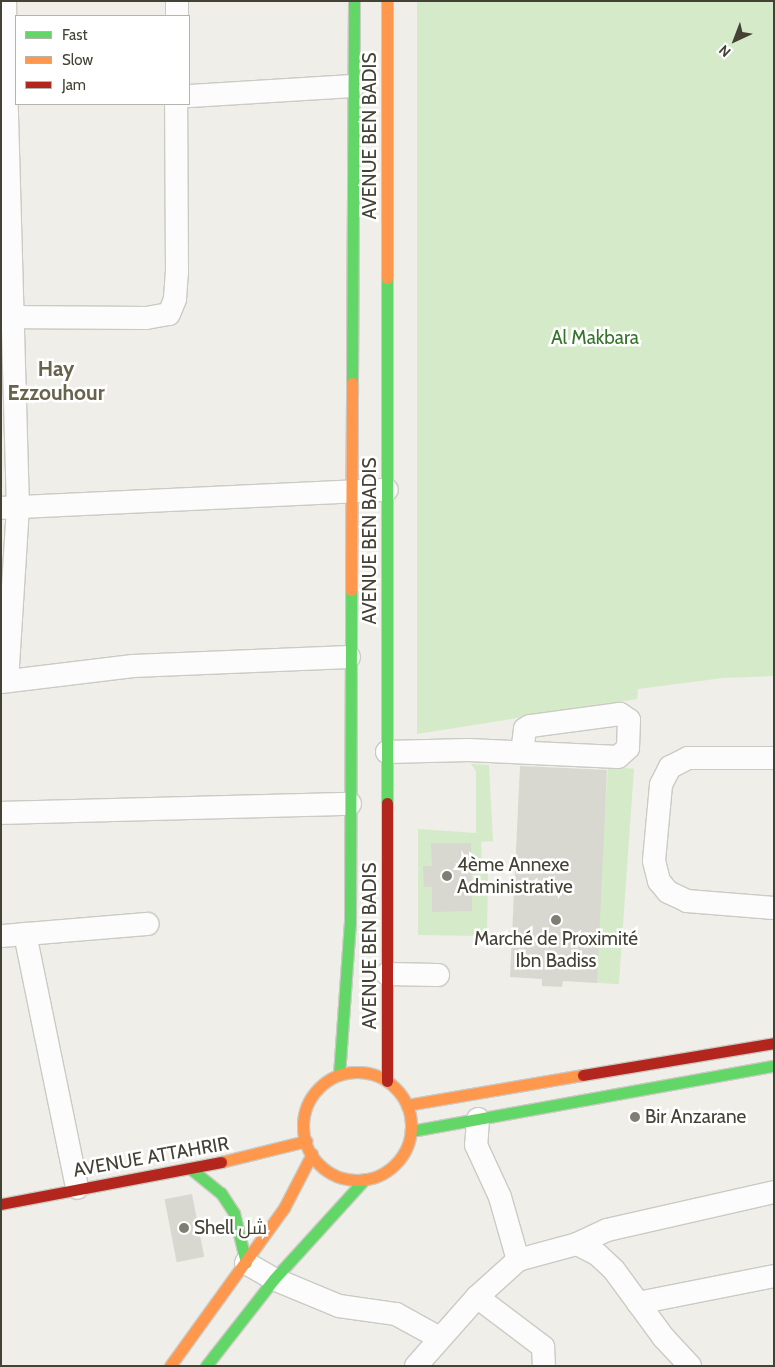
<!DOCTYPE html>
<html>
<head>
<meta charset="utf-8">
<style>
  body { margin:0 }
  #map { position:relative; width:775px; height:1367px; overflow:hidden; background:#efeee8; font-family:Cabin,Cairo,sans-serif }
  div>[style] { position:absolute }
  .green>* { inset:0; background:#d4eac8; transform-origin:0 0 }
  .building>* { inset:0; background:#d8d7d0; transform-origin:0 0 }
  .roads { filter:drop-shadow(1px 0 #cbcac4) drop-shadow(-1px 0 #cbcac4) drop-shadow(0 1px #cbcac4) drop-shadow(0 -1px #cbcac4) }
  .street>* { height:22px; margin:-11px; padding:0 11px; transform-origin:11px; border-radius:11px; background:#fdfcfc }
  .fast>* { height:11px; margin:-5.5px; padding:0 5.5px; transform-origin:5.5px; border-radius:5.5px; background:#63d668 }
  .slow>* { height:11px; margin:-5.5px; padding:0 5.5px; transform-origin:5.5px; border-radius:5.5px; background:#ff974d }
  .slow>.ring { margin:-5.5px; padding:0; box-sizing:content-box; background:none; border:11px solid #ff974d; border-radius:50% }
  .jam>* { height:11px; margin:-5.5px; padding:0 5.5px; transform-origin:5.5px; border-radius:5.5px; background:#b3261e }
  .dots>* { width:14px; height:14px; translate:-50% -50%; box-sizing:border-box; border:2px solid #fff; border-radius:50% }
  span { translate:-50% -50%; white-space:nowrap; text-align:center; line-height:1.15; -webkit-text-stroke:5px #fff; paint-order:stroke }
  .street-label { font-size:19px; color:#444235 }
  .park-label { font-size:19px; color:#337529 }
  .poi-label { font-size:19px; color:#444235 }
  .left { translate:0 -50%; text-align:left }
  .quarter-label { font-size:21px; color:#67634c; font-weight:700 }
  .frame { position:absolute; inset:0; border:2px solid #444235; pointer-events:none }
  .legend { position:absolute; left:15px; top:15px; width:175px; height:90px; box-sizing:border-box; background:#fff; border:1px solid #b4b3ae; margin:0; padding:6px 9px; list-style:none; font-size:15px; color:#444235 }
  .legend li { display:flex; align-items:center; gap:10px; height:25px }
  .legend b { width:25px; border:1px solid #b4b3ae }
  .north { position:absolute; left:710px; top:15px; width:50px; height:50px; -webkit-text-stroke:4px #fff; paint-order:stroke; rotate:223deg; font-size:14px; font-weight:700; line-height:20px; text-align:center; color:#444235 }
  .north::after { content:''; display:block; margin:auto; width:18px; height:22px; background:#444235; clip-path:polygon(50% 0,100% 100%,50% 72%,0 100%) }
</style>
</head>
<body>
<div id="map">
  <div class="green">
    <i style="clip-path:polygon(417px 1px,774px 1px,774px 676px,723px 678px,638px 689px,637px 699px,417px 734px)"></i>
    <i style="clip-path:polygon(471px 764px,489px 765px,493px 841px,481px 842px,482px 868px,488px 869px,487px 936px,418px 935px,418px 829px,476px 833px,476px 771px)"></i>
    <i style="left:608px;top:767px;width:26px;height:216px;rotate:4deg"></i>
  </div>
  <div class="building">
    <i style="clip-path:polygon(520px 766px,607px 770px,597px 983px,563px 981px,562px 987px,542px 986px,542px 979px,510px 977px)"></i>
    <i style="clip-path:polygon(431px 843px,471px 843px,472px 911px,432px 912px,432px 887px,424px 887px,423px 866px,432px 866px)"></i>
    <i style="left:192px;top:1194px;width:64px;height:28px;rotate:79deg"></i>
  </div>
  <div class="roads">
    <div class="street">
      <i style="left:177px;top:16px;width:15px;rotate:-90deg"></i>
      <i style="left:1px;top:79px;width:5px"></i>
      <i style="left:6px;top:79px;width:78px;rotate:-90.7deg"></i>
      <i style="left:6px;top:79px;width:428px;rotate:88.4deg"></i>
      <i style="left:18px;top:507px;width:174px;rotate:93.6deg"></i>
      <i style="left:189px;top:96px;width:165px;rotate:-3.5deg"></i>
      <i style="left:1px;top:317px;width:145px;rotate:0.4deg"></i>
      <i style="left:146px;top:318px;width:23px;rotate:-10deg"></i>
      <i style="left:169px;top:314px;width:16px;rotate:-68deg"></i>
      <i style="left:175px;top:299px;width:26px;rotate:-86deg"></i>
      <i style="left:177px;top:273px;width:169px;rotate:-90.3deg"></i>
      <i style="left:1px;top:508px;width:386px;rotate:-2.7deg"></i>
      <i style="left:1px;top:682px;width:133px;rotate:-6.9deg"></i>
      <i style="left:133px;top:666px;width:216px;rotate:-2.4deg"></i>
      <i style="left:387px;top:752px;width:82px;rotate:-1.4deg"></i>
      <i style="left:469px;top:750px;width:149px;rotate:2.7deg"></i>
      <i style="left:618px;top:757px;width:13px;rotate:-42deg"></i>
      <i style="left:628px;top:748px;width:28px;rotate:-88deg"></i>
      <i style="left:629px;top:720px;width:11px;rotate:-146deg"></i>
      <i style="left:620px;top:714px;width:91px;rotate:172.4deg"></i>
      <i style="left:530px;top:726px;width:6px;rotate:149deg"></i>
      <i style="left:525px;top:729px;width:23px;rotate:97deg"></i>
      <i style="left:774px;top:758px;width:86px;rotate:180deg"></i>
      <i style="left:688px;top:758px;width:20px;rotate:153deg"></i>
      <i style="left:670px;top:767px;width:20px;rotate:117deg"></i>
      <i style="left:661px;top:785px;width:76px;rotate:95.3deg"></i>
      <i style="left:654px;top:861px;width:21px;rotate:76deg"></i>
      <i style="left:659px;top:881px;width:14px;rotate:51deg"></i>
      <i style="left:668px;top:892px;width:21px;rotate:25deg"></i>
      <i style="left:687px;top:901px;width:87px;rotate:4.6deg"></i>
      <i style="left:1px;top:813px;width:349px;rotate:-1.5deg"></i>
      <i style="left:25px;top:934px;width:259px;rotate:78.4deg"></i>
      <i style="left:1px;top:936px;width:147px;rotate:-4.7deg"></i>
      <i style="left:387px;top:974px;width:51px;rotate:1.1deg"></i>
      <i style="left:478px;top:1119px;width:26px;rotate:94deg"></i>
      <i style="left:476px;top:1145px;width:57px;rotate:65.2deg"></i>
      <i style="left:500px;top:1197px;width:66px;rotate:74.1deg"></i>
      <i style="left:577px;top:1244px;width:33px;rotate:-25deg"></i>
      <i style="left:607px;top:1230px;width:171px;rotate:-12.8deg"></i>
      <i style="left:246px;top:1263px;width:32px;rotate:30deg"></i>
      <i style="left:274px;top:1279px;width:70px;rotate:22.6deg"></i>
      <i style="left:339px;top:1306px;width:58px;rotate:8deg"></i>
      <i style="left:396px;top:1314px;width:48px;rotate:28.7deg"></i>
      <i style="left:477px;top:1297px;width:83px;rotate:37.1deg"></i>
      <i style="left:543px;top:1347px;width:19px;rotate:87deg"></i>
      <i style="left:638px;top:1303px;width:139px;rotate:-11.2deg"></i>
      <i style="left:416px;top:1366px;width:92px;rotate:-48.5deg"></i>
      <i style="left:477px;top:1297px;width:55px;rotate:-42.1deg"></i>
      <i style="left:518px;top:1260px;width:61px;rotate:-15.2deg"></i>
      <i style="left:577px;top:1244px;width:22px;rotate:27deg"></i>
      <i style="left:597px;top:1254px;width:23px;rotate:43deg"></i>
      <i style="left:614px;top:1270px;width:84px;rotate:53.7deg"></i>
      <i style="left:664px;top:1338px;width:38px;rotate:47deg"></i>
    </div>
    <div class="fast">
      <i style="left:387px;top:278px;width:525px;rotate:90deg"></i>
      <i style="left:352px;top:383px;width:382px;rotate:-89.7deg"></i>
      <i style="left:339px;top:1075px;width:153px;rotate:-85.9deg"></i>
      <i style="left:350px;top:922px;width:332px;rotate:-89.8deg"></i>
      <i style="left:411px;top:1131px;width:369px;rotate:-10.2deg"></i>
      <i style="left:191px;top:1169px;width:38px;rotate:39deg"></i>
      <i style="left:221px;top:1193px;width:24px;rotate:57deg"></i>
      <i style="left:234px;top:1213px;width:51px;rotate:76.5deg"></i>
      <i style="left:206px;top:1366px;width:110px;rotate:-52deg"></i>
      <i style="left:274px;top:1279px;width:135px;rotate:-47.7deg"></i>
    </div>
    <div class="slow">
      <i style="left:387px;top:1px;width:277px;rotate:90deg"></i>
      <i style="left:351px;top:590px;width:207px;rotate:-89.7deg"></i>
      <i class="ring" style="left:303px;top:1072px;width:97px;height:97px"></i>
      <i style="left:407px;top:1105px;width:179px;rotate:-9.7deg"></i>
      <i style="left:221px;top:1162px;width:88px;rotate:-13.9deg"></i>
      <i style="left:170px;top:1366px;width:195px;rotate:-54.2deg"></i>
      <i style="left:284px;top:1208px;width:61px;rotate:-62.6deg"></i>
    </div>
    <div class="jam">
      <i style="left:387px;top:803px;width:278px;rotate:90deg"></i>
      <i style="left:583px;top:1075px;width:194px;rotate:-9.5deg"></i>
      <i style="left:1px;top:1204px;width:224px;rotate:-10.8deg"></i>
    </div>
  </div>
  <div class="dots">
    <i style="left:447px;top:876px;background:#807e74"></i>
    <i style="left:556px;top:920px;background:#807e74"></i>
    <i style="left:635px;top:1117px;background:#807e74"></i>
    <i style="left:184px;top:1228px;background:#807e74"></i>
  </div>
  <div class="street-label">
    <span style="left:370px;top:136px;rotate:-90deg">AVENUE BEN BADIS</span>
    <span style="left:370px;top:541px;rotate:-90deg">AVENUE BEN BADIS</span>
    <span style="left:370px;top:946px;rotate:-90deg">AVENUE BEN BADIS</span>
    <span style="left:151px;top:1157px;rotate:-10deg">AVENUE ATTAHRIR</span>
  </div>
  <div class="park-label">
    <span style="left:595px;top:338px">Al Makbara</span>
  </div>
  <div class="poi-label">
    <span class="left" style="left:457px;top:876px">4ème Annexe<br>Administrative</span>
    <span style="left:556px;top:950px">Marché de Proximité<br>Ibn Badiss</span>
    <span class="left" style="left:645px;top:1117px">Bir Anzarane</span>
    <span class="left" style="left:194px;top:1228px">Shell شل</span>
  </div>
  <div class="quarter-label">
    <span style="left:56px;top:381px">Hay<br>Ezzouhour</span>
  </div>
  <div class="frame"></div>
  <ul class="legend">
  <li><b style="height:6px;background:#63d668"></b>Fast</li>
  <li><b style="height:6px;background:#ff974d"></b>Slow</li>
  <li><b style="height:6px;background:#b3261e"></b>Jam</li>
  </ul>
  <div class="north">N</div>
</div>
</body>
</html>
